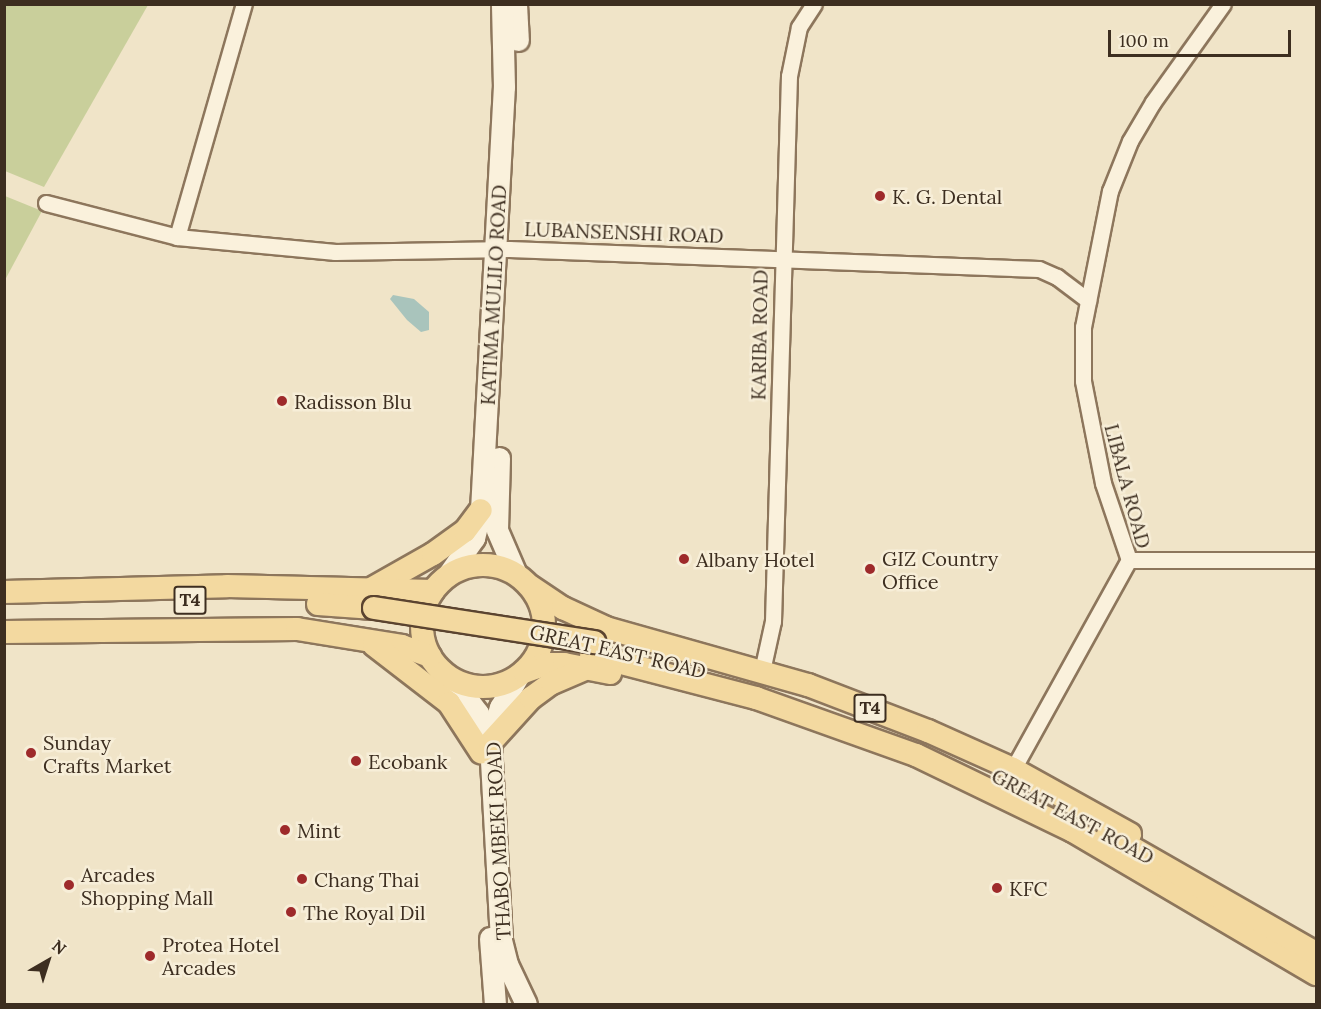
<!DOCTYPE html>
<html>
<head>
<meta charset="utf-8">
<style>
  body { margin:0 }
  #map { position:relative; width:1321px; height:1009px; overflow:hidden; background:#f0e4c8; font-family:Lora,serif }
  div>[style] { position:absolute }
  .green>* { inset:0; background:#c9cf9b }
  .water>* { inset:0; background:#a9c4bc }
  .roads { filter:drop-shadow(2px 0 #8d765c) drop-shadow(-2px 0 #8d765c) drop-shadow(0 2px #8d765c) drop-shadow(0 -2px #8d765c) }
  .minor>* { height:15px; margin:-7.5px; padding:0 7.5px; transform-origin:7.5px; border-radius:7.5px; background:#faf1dc }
  .secondary>* { height:21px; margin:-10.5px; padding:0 10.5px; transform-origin:10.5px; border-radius:10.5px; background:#faf1dc }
  .primary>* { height:22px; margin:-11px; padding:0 11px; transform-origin:11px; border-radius:11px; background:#f3d9a0 }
  .primary>.ring { margin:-11px; padding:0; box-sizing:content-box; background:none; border:22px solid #f3d9a0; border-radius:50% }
  .bridges { filter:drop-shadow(2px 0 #5b4430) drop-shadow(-2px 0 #5b4430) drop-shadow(0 2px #5b4430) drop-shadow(0 -2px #5b4430) }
  .primary-bridge>* { height:22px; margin:-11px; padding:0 11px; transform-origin:11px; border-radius:11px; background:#f3d9a0 }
  .dots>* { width:16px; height:16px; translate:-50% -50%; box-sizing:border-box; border:3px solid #f7eed8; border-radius:50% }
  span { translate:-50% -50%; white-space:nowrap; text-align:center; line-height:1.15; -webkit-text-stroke:5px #f7eed8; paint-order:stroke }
  .shield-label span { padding:2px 4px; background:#f7eed8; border:2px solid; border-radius:4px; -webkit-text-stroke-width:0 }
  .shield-label { font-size:18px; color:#3d2e20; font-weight:700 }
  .poi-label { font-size:20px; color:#3d2e20 }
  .left { translate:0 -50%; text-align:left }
  .street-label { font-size:20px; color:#3d2e20 }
  .frame { position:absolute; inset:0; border:6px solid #3d2e20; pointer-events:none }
  .north { position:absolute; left:18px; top:931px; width:60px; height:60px; -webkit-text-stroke:4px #f7eed8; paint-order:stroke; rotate:39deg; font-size:16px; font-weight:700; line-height:24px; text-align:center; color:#3d2e20 }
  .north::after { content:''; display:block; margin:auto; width:21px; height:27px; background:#3d2e20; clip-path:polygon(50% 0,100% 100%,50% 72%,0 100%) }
  .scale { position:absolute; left:1108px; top:30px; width:183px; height:27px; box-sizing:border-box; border:3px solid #3d2e20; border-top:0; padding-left:8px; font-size:18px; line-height:21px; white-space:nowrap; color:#3d2e20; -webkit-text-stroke:4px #f7eed8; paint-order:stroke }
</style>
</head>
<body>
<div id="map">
  <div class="green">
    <i style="clip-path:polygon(4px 5px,148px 5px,44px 187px,5px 171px)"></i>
    <i style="clip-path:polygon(5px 196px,42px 211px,5px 280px)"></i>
  </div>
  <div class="water">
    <i style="clip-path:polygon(393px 295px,414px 299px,429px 312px,429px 330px,421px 332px,407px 320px,390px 299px)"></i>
  </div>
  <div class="roads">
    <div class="minor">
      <i style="left:46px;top:203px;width:135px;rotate:14.5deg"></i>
      <i style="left:177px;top:237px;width:159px;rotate:5.4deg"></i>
      <i style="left:335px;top:252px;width:174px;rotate:-1deg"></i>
      <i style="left:509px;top:249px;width:530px;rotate:2.16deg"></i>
      <i style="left:1039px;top:269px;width:20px;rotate:24deg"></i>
      <i style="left:1057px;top:277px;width:39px;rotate:37deg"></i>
      <i style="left:177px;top:237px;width:242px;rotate:-74deg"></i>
      <i style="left:1129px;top:560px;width:187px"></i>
      <i style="left:762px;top:671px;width:51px;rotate:-77.6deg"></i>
      <i style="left:773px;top:621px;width:545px;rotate:-88.32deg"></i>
      <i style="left:789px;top:76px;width:50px;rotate:-78.5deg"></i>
      <i style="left:799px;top:27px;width:27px;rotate:-57deg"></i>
      <i style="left:1013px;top:769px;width:239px;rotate:-61deg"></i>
      <i style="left:1129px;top:560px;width:81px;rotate:-108.7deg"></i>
      <i style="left:1103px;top:483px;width:104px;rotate:-101.1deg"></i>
      <i style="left:1083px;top:381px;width:54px;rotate:-90deg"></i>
      <i style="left:1083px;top:327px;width:139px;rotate:-78.8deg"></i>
      <i style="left:1110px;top:191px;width:54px;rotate:-68.2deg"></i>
      <i style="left:1130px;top:141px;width:45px;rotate:-59.5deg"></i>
      <i style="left:1153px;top:102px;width:120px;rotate:-54.5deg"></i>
    </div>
    <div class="secondary">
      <i style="left:516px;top:4px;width:36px;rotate:87deg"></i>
      <i style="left:499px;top:458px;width:72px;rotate:91.6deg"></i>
      <i style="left:497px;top:530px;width:48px;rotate:66.6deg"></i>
      <i style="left:447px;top:576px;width:47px;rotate:-54.6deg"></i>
      <i style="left:474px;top:538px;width:29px;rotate:-76deg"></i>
      <i style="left:481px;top:510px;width:424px;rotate:-86.9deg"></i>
      <i style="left:504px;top:87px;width:83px;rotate:-91.4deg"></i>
      <i style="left:451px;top:678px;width:44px;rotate:52.4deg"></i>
      <i style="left:478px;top:713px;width:35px;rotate:85deg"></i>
      <i style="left:517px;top:678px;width:34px;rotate:120deg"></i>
      <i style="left:500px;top:707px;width:37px;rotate:106deg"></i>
      <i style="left:490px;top:743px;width:197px;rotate:86.8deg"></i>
      <i style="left:501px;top:940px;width:25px;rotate:76deg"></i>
      <i style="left:507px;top:964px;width:44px;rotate:64.6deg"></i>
      <i style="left:490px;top:938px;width:66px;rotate:85.7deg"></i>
    </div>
    <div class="primary">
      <i class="ring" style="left:422px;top:565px;width:100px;height:100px"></i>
      <i style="left:530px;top:586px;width:40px;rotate:34deg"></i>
      <i style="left:563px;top:608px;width:47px;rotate:24.9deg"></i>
      <i style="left:606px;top:628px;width:210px;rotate:15.8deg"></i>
      <i style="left:808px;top:685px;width:129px;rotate:21deg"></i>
      <i style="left:928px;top:731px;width:93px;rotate:24.1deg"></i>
      <i style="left:1013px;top:769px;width:134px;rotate:29.1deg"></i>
      <i style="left:369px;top:590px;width:73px;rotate:-29.4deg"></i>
      <i style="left:433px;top:554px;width:39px;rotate:-36deg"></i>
      <i style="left:465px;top:531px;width:26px;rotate:-53deg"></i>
      <i style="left:4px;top:592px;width:223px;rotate:-1.5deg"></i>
      <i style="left:227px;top:586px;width:206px;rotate:1.4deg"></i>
      <i style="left:318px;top:604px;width:56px;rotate:4.1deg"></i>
      <i style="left:4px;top:632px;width:293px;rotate:-0.6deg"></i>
      <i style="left:297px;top:629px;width:106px;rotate:9.2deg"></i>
      <i style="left:402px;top:646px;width:30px;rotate:20deg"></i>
      <i style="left:374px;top:645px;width:95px;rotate:37.7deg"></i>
      <i style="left:449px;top:703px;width:59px;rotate:56.9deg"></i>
      <i style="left:591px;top:655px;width:171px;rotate:14.6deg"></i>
      <i style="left:756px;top:698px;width:170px;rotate:19.6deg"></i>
      <i style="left:916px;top:755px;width:174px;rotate:25.8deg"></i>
      <i style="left:1073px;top:831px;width:282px;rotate:30.5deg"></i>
      <i style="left:524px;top:672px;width:23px;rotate:-20deg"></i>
      <i style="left:546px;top:664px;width:18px"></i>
      <i style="left:564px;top:664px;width:47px;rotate:11.1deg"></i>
      <i style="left:490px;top:743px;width:61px;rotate:-47.7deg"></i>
      <i style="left:531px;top:698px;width:26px;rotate:-36deg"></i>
      <i style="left:552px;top:683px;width:38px;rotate:-23deg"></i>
      <i style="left:1108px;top:834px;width:240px;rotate:29.8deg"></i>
    </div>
  </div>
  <div class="bridges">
    <div class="primary-bridge">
      <i style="left:374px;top:608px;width:223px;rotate:8.8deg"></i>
    </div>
  </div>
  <div class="dots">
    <i style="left:880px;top:196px;background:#9e2a2b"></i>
    <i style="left:282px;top:401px;background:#9e2a2b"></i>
    <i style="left:684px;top:559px;background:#9e2a2b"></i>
    <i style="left:870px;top:569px;background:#9e2a2b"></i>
    <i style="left:31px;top:753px;background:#9e2a2b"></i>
    <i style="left:356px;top:761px;background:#9e2a2b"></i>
    <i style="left:285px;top:830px;background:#9e2a2b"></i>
    <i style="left:302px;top:879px;background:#9e2a2b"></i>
    <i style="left:69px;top:885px;background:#9e2a2b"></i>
    <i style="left:997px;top:888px;background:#9e2a2b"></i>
    <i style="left:291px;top:912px;background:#9e2a2b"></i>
    <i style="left:150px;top:956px;background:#9e2a2b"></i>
  </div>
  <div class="shield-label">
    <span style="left:190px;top:600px">T4</span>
    <span style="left:870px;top:708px">T4</span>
  </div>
  <div class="poi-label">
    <span class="left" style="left:892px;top:196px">K. G. Dental</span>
    <span class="left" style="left:294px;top:401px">Radisson Blu</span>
    <span class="left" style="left:882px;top:570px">GIZ Country<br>Office</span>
    <span class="left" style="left:696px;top:559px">Albany Hotel</span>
    <span class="left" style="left:43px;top:754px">Sunday<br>Crafts Market</span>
    <span class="left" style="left:368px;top:761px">Ecobank</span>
    <span class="left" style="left:297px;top:830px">Mint</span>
    <span class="left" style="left:81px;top:886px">Arcades<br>Shopping Mall</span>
    <span class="left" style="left:314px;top:879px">Chang Thai</span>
    <span class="left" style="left:1009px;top:888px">KFC</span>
    <span class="left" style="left:303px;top:912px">The Royal Dil</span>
    <span class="left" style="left:162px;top:956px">Protea Hotel<br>Arcades</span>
  </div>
  <div class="street-label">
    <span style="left:624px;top:232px;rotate:2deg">LUBANSENSHI ROAD</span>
    <span style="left:493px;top:295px;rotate:-87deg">KATIMA MULILO ROAD</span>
    <span style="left:759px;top:335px;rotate:-89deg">KARIBA ROAD</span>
    <span style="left:1128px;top:486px;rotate:75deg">LIBALA ROAD</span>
    <span style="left:618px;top:651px;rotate:13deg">GREAT EAST ROAD</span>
    <span style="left:1073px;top:816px;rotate:28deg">GREAT EAST ROAD</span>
    <span style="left:498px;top:841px;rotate:-93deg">THABO MBEKI ROAD</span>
  </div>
  <div class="frame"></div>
  <div class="north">N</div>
  <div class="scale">100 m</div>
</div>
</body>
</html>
